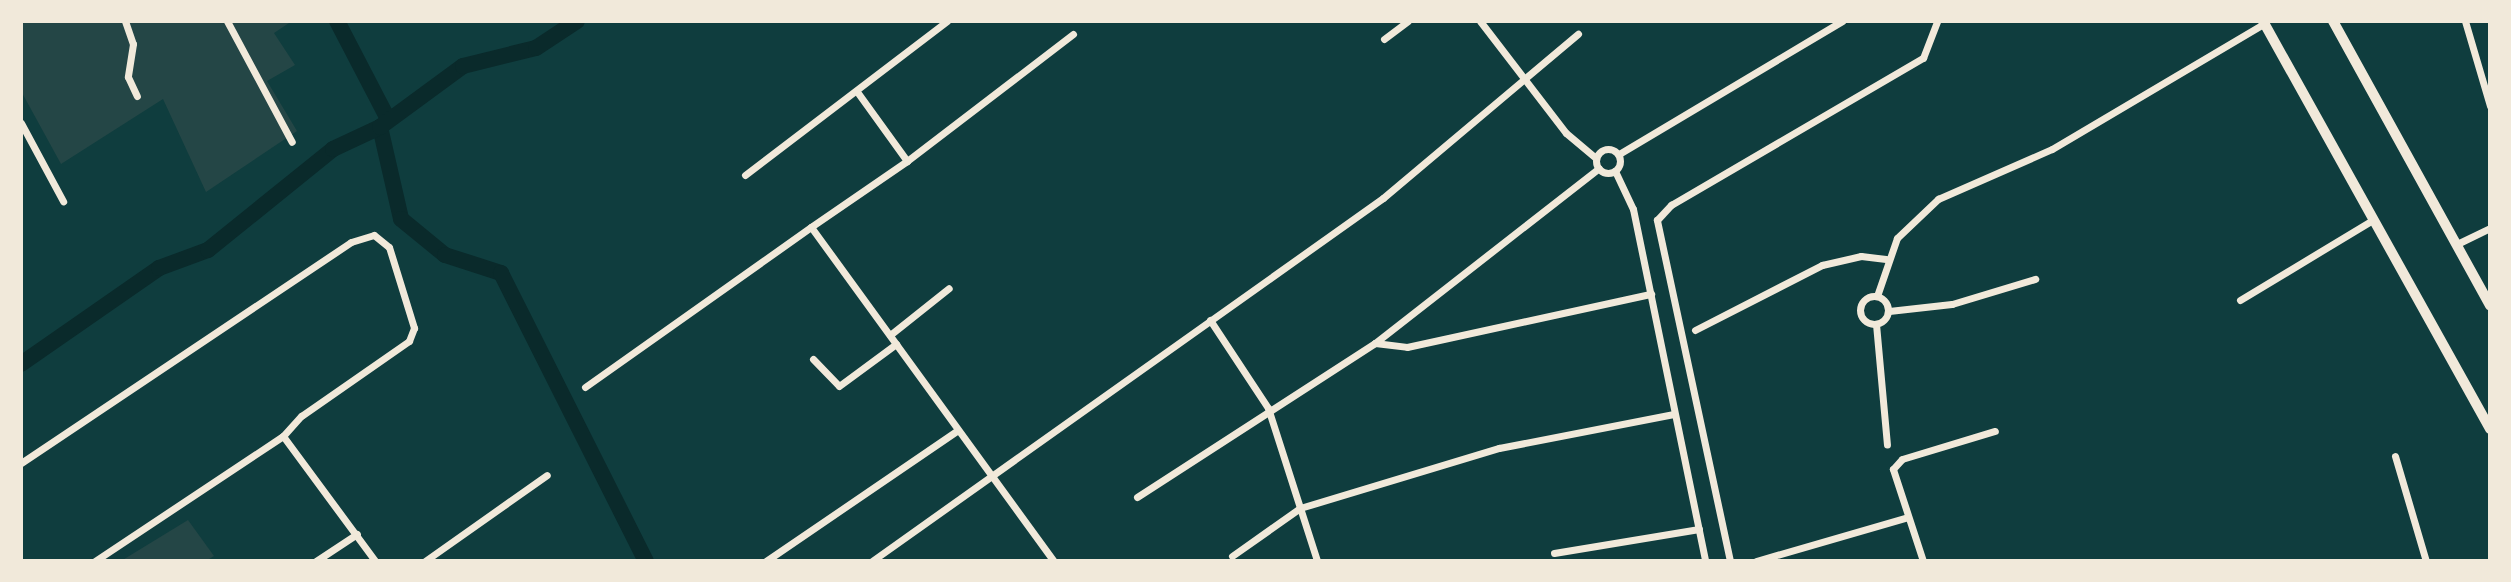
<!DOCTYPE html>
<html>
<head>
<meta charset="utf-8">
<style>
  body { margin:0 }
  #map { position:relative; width:2511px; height:582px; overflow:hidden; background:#0f3d3e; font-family:Lato,sans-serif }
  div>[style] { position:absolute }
  .green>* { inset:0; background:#244646 }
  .canal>* { height:16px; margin:-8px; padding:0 8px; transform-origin:8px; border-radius:8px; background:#0a2a2b }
  .minor>* { height:7px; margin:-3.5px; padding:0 3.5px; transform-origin:3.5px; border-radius:3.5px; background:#f1e9da }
  .minor>.ring { margin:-3.5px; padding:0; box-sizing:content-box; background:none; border:7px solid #f1e9da; border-radius:50% }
  .secondary>* { height:10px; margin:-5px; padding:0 5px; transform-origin:5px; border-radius:5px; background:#f1e9da }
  span { translate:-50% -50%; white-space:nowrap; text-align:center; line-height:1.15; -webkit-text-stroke:5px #f1e9da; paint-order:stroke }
  .frame { position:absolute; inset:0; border:23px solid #f1e9da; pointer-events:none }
</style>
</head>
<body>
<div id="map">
  <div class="green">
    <i style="clip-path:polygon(21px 21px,292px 21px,274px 33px,295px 65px,267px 81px,297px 131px,206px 192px,163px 99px,61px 164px,21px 91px)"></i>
    <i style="clip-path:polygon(188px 520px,214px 556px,206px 561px,121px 561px)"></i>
  </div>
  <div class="canal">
    <i style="left:337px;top:21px;width:110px;rotate:62.5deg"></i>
    <i style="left:380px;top:127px;width:94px;rotate:77.1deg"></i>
    <i style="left:401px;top:219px;width:57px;rotate:39.3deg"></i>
    <i style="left:445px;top:255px;width:59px;rotate:17.8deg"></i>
    <i style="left:501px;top:273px;width:322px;rotate:63.3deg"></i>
    <i style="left:21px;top:364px;width:168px;rotate:-34.8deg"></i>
    <i style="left:159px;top:268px;width:52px;rotate:-20.2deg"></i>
    <i style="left:208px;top:250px;width:161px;rotate:-38.9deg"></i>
    <i style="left:333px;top:149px;width:52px;rotate:-25.1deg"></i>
    <i style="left:380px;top:127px;width:103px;rotate:-36.3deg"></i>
    <i style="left:463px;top:66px;width:75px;rotate:-13.9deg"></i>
    <i style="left:536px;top:48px;width:49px;rotate:-33.4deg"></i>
  </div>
  <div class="minor">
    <i style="left:125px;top:21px;width:24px;rotate:71deg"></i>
    <i style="left:133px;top:44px;width:33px;rotate:99deg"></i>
    <i style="left:128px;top:77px;width:21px;rotate:65deg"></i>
    <i style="left:227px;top:21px;width:137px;rotate:61.8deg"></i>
    <i style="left:1480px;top:21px;width:141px;rotate:52.5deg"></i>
    <i style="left:1566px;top:133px;width:39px;rotate:40deg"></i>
    <i style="left:2465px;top:21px;width:89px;rotate:73.6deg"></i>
    <i style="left:1384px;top:39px;width:30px;rotate:-37deg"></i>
    <i style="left:858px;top:93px;width:84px;rotate:54.2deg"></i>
    <i style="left:907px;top:161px;width:116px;rotate:145.5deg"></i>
    <i style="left:811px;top:227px;width:413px;rotate:54deg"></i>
    <i style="left:21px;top:123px;width:89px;rotate:61.7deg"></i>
    <i class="ring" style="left:1596px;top:149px;width:17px;height:17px"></i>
    <i style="left:1619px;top:154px;width:260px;rotate:-30.8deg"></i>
    <i style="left:907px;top:161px;width:209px;rotate:-37.4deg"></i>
    <i style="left:1615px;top:171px;width:42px;rotate:64.7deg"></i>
    <i style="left:1633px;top:209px;width:359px;rotate:78.4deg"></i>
    <i style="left:745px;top:175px;width:254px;rotate:-37.3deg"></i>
    <i style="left:2457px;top:244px;width:37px;rotate:-26deg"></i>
    <i class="ring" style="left:1860px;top:296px;width:21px;height:21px"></i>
    <i style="left:1877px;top:296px;width:61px;rotate:-71deg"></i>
    <i style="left:1897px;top:238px;width:57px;rotate:-43.6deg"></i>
    <i style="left:1938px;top:199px;width:124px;rotate:-23.7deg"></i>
    <i style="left:2052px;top:149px;width:247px;rotate:-30.6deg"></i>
    <i style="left:2240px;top:300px;width:153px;rotate:-31.1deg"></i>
    <i style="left:1889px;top:311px;width:63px;rotate:-6.3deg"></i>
    <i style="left:1952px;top:304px;width:87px;rotate:-16.8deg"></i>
    <i style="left:1210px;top:320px;width:105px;rotate:56.6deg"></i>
    <i style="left:1268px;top:408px;width:161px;rotate:72.2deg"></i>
    <i style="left:1876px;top:324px;width:121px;rotate:84.8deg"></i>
    <i style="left:1695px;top:330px;width:143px;rotate:-27.1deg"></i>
    <i style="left:1822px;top:265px;width:40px;rotate:-13deg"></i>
    <i style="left:1861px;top:256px;width:25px;rotate:7deg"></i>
    <i style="left:890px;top:335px;width:75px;rotate:-38.5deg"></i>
    <i style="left:1375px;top:343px;width:32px;rotate:7deg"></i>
    <i style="left:1407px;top:347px;width:250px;rotate:-12.3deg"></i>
    <i style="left:813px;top:359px;width:37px;rotate:46deg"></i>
    <i style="left:839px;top:386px;width:71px;rotate:-36.4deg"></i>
    <i style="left:585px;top:387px;width:277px;rotate:-35.3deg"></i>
    <i style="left:283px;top:436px;width:155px;rotate:53.6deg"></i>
    <i style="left:2395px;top:456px;width:109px;rotate:73.6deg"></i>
    <i style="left:21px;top:463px;width:397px;rotate:-33.8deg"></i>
    <i style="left:351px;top:242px;width:24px;rotate:-17deg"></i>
    <i style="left:374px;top:235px;width:19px;rotate:39deg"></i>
    <i style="left:389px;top:247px;width:85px;rotate:72.8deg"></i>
    <i style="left:414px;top:328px;width:14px;rotate:111deg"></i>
    <i style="left:409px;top:341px;width:131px;rotate:145.2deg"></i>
    <i style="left:301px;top:416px;width:27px;rotate:132deg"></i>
    <i style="left:283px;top:436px;width:226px;rotate:146.4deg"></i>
    <i style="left:1137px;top:497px;width:283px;rotate:-32.9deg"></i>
    <i style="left:1375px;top:343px;width:284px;rotate:-38deg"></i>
    <i style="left:1554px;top:553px;width:147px;rotate:-9.4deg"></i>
    <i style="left:1232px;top:556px;width:83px;rotate:-35.2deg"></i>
    <i style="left:1300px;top:508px;width:208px;rotate:-16.8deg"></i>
    <i style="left:1499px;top:448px;width:178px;rotate:-11deg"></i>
    <i style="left:316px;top:561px;width:49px;rotate:-33.4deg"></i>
    <i style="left:425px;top:561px;width:149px;rotate:-35.2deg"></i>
    <i style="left:766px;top:561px;width:232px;rotate:-34.3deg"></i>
    <i style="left:872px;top:561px;width:627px;rotate:-35.39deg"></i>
    <i style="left:1383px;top:198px;width:255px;rotate:-40.1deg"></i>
    <i style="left:1730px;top:561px;width:349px;rotate:-102.1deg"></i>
    <i style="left:1657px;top:220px;width:21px;rotate:-47deg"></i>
    <i style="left:1671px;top:205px;width:292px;rotate:-30.3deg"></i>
    <i style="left:1923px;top:58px;width:40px;rotate:-69deg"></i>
    <i style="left:1756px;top:561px;width:158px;rotate:-16.1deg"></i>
    <i style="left:1923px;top:561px;width:97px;rotate:-108.1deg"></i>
    <i style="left:1893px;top:469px;width:13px;rotate:-48deg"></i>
    <i style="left:1902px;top:459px;width:97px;rotate:-16.8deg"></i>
  </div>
  <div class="secondary">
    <i style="left:2263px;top:21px;width:467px;rotate:60.9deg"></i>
    <i style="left:2333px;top:21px;width:325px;rotate:61.1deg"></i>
  </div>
  <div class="frame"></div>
</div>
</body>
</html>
